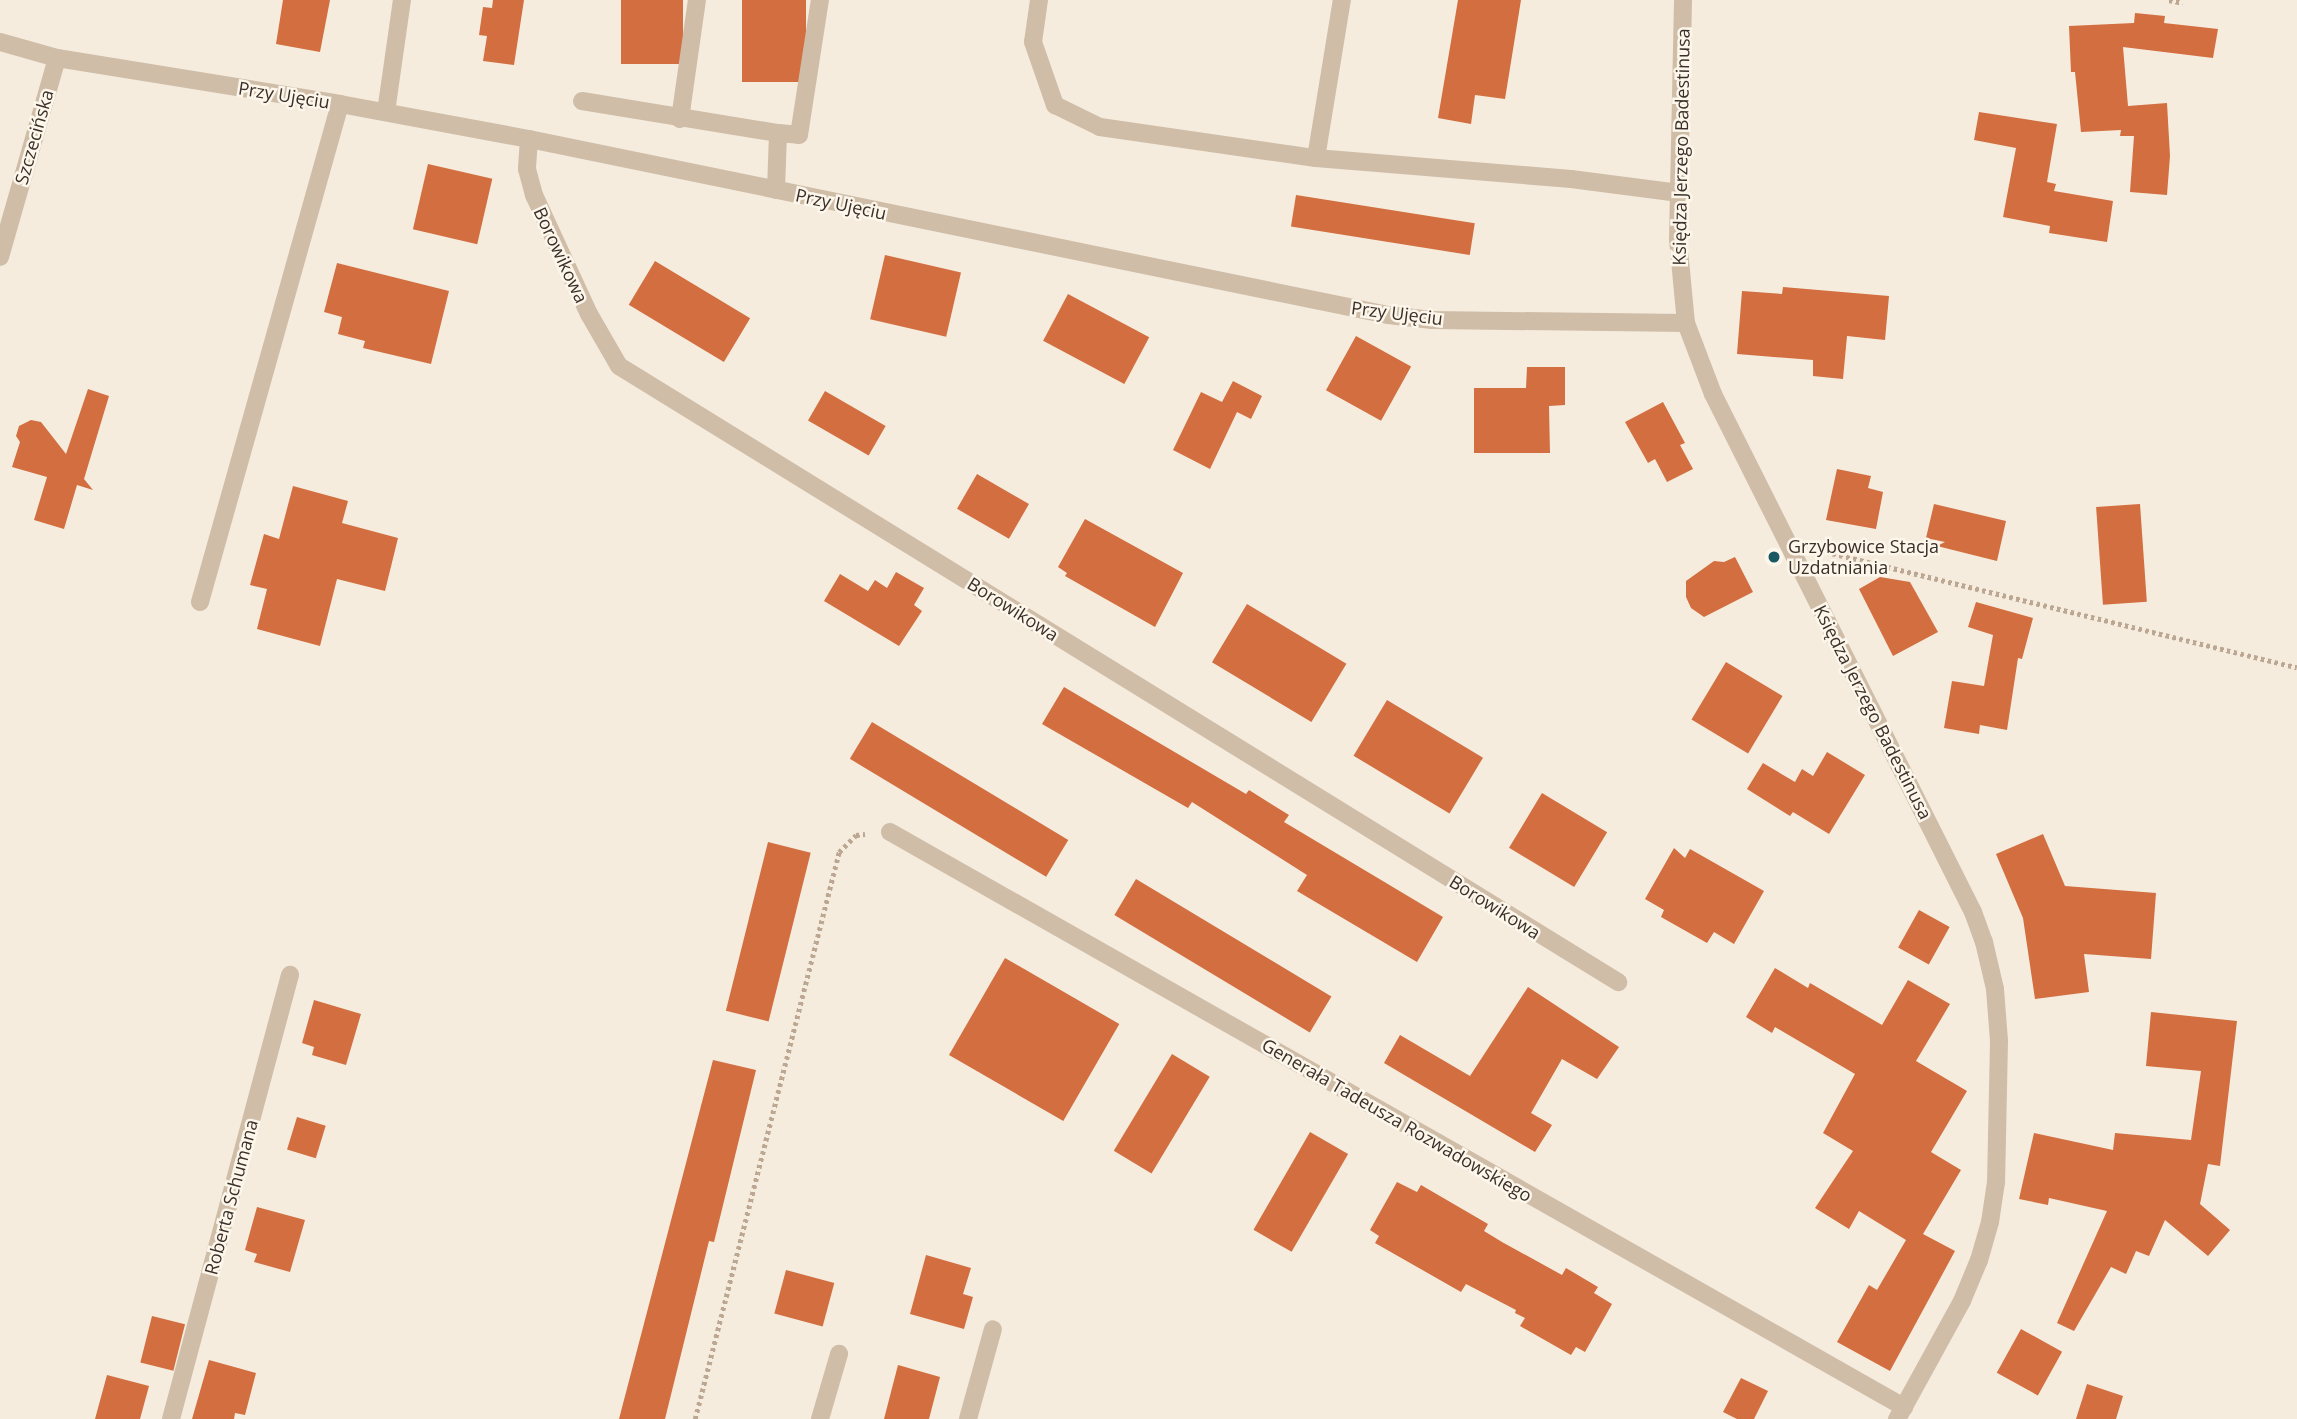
<!DOCTYPE html>
<html>
<head>
<meta charset="utf-8">
<style>
  body { margin:0 }
  #map { position:relative; width:2297px; height:1419px; overflow:hidden; background:#f5ecde; font-family:"Open Sans",sans-serif }
  div>[style] { position:absolute }
  .building>* { inset:0; background:#d26e3f; transform-origin:0 0 }
  .path>* { height:4.5px; margin-top:-2.25px; transform-origin:0; background:repeating-linear-gradient(90deg,#bba792 0 3.5px,transparent 0 7px) }
  .minor>* { height:18px; margin:-9px; padding:0 9px; transform-origin:9px; border-radius:9px; background:#cfbda8 }
  .dots>* { width:19px; height:19px; translate:-50% -50%; box-sizing:border-box; border:4px solid #fcf6eb; border-radius:50% }
  span { translate:-50% -50%; white-space:nowrap; text-align:center; line-height:1.15; -webkit-text-stroke:5px #fcf6eb; paint-order:stroke }
  .street-label { font-size:18px; color:#3b3029 }
  .poi-label { font-size:18px; color:#3b3029 }
  .left { translate:0 -50%; text-align:left }
</style>
</head>
<body>
<div id="map">
  <div class="building">
    <i style="clip-path:polygon(283px 0,330px 0,320px 52px,276px 44px)"></i>
    <i style="clip-path:polygon(493px 0,524px 0,514px 65px,483px 61px,487px 36px,479px 35px,483px 7px,492px 8px)"></i>
    <i style="left:621px;top:0;width:62px;height:64px"></i>
    <i style="left:742px;top:0;width:64px;height:82px"></i>
    <i style="clip-path:polygon(1458px 0,1521px 0,1505px 99px,1475px 95px,1471px 124px,1438px 118px)"></i>
    <i style="clip-path:polygon(2135px 13px,2165px 16px,2164px 23px,2218px 29px,2213px 58px,2123px 47px,2128px 106px,2167px 103px,2170px 156px,2167px 195px,2130px 192px,2134px 136px,2120px 136px,2121px 130px,2081px 132px,2075px 72px,2071px 72px,2069px 26px,2134px 23px)"></i>
    <i style="clip-path:polygon(1979px 112px,2057px 124px,2047px 182px,2056px 184px,2054px 191px,2113px 201px,2107px 242px,2049px 233px,2050px 226px,2003px 217px,2016px 148px,1974px 140px)"></i>
    <i style="left:428px;top:164px;width:66px;height:67px;rotate:13deg"></i>
    <i style="left:1296px;top:195px;width:181px;height:32px;rotate:9deg"></i>
    <i style="left:885px;top:255px;width:78px;height:66px;rotate:13deg"></i>
    <i style="left:655px;top:261px;width:111px;height:51px;rotate:31deg"></i>
    <i style="clip-path:polygon(337px 263px,449px 291px,431px 364px,363px 348px,365px 341px,338px 334px,342px 317px,324px 312px)"></i>
    <i style="clip-path:polygon(1783px 287px,1889px 296px,1885px 340px,1847px 336px,1843px 379px,1813px 376px,1813px 360px,1737px 354px,1742px 291px,1782px 294px)"></i>
    <i style="left:1068px;top:294px;width:92px;height:53px;rotate:28deg"></i>
    <i style="left:1356px;top:336px;width:63px;height:62px;rotate:29deg"></i>
    <i style="clip-path:polygon(1527px 367px,1565px 367px,1565px 405px,1549px 406px,1550px 453px,1474px 453px,1474px 388px,1526px 388px)"></i>
    <i style="clip-path:polygon(1233px 381px,1262px 396px,1251px 419px,1237px 412px,1210px 469px,1173px 450px,1201px 392px,1222px 402px)"></i>
    <i style="clip-path:polygon(88px 389px,109px 396px,84px 479px,93px 490px,77px 485px,64px 529px,34px 520px,47px 477px,12px 467px,20px 442px,16px 436px,19px 426px,31px 420px,41px 422px,66px 454px)"></i>
    <i style="left:825px;top:391px;width:70px;height:34px;rotate:30deg"></i>
    <i style="clip-path:polygon(1663px 402px,1685px 443px,1680px 445px,1693px 469px,1667px 482px,1655px 459px,1648px 463px,1625px 422px)"></i>
    <i style="clip-path:polygon(1837px 469px,1871px 476px,1868px 488px,1883px 492px,1876px 529px,1826px 520px)"></i>
    <i style="left:977px;top:474px;width:60px;height:40px;rotate:30deg"></i>
    <i style="clip-path:polygon(293px 486px,348px 501px,342px 523px,398px 538px,385px 591px,337px 579px,320px 646px,257px 629px,267px 589px,250px 585px,264px 534px,279px 539px)"></i>
    <i style="clip-path:polygon(1934px 504px,2006px 521px,1997px 561px,1937px 546px,1945px 542px,1926px 538px)"></i>
    <i style="left:2140px;top:504px;width:98px;height:44px;rotate:86deg"></i>
    <i style="clip-path:polygon(1085px 519px,1183px 573px,1155px 627px,1065px 576px,1067px 573px,1058px 567px)"></i>
    <i style="clip-path:polygon(1735px 557px,1753px 592px,1704px 617px,1691px 608px,1686px 597px,1686px 581px,1714px 561px,1724px 562px)"></i>
    <i style="clip-path:polygon(896px 572px,924px 588px,914px 605px,922px 611px,899px 646px,824px 601px,840px 574px,868px 591px,875px 580px,887px 588px)"></i>
    <i style="clip-path:polygon(1880px 577px,1910px 582px,1938px 632px,1893px 656px,1859px 589px)"></i>
    <i style="clip-path:polygon(1976px 602px,2033px 618px,2022px 659px,2018px 658px,2007px 730px,1980px 725px,1979px 734px,1944px 728px,1952px 681px,1984px 686px,1993px 635px,1968px 627px)"></i>
    <i style="left:1247px;top:604px;width:116px;height:68px;rotate:31deg"></i>
    <i style="left:1726px;top:662px;width:66px;height:67px;rotate:31deg"></i>
    <i style="clip-path:polygon(1064px 687px,1246px 794px,1249px 790px,1289px 815px,1284px 822px,1443px 917px,1417px 962px,1297px 891px,1307px 875px,1192px 802px,1188px 808px,1042px 724px)"></i>
    <i style="left:1387px;top:700px;width:112px;height:65px;rotate:31deg"></i>
    <i style="left:872px;top:722px;width:229px;height:43px;rotate:31deg"></i>
    <i style="clip-path:polygon(1827px 752px,1865px 775px,1829px 834px,1793px 812px,1790px 816px,1747px 789px,1763px 763px,1795px 782px,1802px 769px,1813px 776px)"></i>
    <i style="left:1542px;top:793px;width:76px;height:64px;rotate:31deg"></i>
    <i style="clip-path:polygon(2043px 834px,2065px 886px,2156px 893px,2151px 959px,2084px 954px,2089px 992px,2035px 999px,2023px 918px,1996px 854px)"></i>
    <i style="left:768px;top:842px;width:44px;height:174px;rotate:14deg"></i>
    <i style="clip-path:polygon(1674px 848px,1685px 858px,1690px 849px,1764px 891px,1734px 944px,1714px 932px,1707px 943px,1661px 917px,1664px 910px,1645px 899px)"></i>
    <i style="left:1136px;top:879px;width:228px;height:42px;rotate:31deg"></i>
    <i style="left:1919px;top:910px;width:35px;height:43px;rotate:29deg"></i>
    <i style="left:1005px;top:958px;width:132px;height:112px;rotate:30deg"></i>
    <i style="clip-path:polygon(1775px 968px,1808px 988px,1810px 983px,1882px 1025px,1908px 980px,1950px 1004px,1916px 1061px,1967px 1091px,1931px 1152px,1961px 1170px,1923px 1234px,1955px 1251px,1890px 1371px,1837px 1342px,1869px 1285px,1877px 1290px,1906px 1240px,1859px 1211px,1849px 1229px,1815px 1208px,1853px 1151px,1823px 1133px,1855px 1074px,1775px 1027px,1772px 1033px,1746px 1017px)"></i>
    <i style="clip-path:polygon(1528px 987px,1619px 1047px,1597px 1079px,1562px 1059px,1531px 1113px,1552px 1125px,1535px 1152px,1384px 1063px,1400px 1035px,1470px 1076px)"></i>
    <i style="clip-path:polygon(314px 1000px,361px 1014px,346px 1065px,312px 1055px,314px 1047px,302px 1043px)"></i>
    <i style="clip-path:polygon(2151px 1012px,2237px 1021px,2220px 1166px,2208px 1164px,2200px 1204px,2230px 1230px,2208px 1256px,2165px 1220px,2149px 1256px,2136px 1251px,2126px 1274px,2111px 1267px,2074px 1331px,2057px 1323px,2107px 1211px,2049px 1198px,2048px 1205px,2019px 1199px,2034px 1133px,2113px 1150px,2115px 1133px,2191px 1140px,2201px 1071px,2146px 1066px)"></i>
    <i style="left:1172px;top:1054px;width:44px;height:113px;rotate:31deg"></i>
    <i style="clip-path:polygon(713px 1060px,756px 1070px,714px 1242px,709px 1241px,665px 1419px,619px 1419px)"></i>
    <i style="left:297px;top:1117px;width:30px;height:34px;rotate:17deg"></i>
    <i style="left:1310px;top:1132px;width:44px;height:113px;rotate:30deg"></i>
    <i style="clip-path:polygon(1397px 1182px,1417px 1192px,1421px 1185px,1488px 1224px,1484px 1231px,1502px 1242px,1562px 1275px,1566px 1268px,1598px 1287px,1594px 1293px,1612px 1304px,1585px 1352px,1576px 1347px,1571px 1355px,1520px 1326px,1525px 1318px,1515px 1313px,1516px 1310px,1466px 1284px,1461px 1292px,1375px 1243px,1379px 1236px,1370px 1230px)"></i>
    <i style="clip-path:polygon(257px 1207px,305px 1220px,290px 1272px,254px 1262px,257px 1254px,245px 1250px)"></i>
    <i style="clip-path:polygon(926px 1255px,971px 1268px,963px 1294px,973px 1297px,964px 1329px,910px 1314px)"></i>
    <i style="left:786px;top:1270px;width:50px;height:45px;rotate:15deg"></i>
    <i style="left:152px;top:1316px;width:34px;height:48px;rotate:14deg"></i>
    <i style="left:2021px;top:1329px;width:47px;height:50px;rotate:29deg"></i>
    <i style="clip-path:polygon(209px 1360px,256px 1373px,245px 1415px,235px 1413px,234px 1419px,192px 1419px)"></i>
    <i style="clip-path:polygon(898px 1365px,940px 1377px,929px 1419px,884px 1419px)"></i>
    <i style="clip-path:polygon(107px 1375px,149px 1386px,140px 1419px,95px 1419px)"></i>
    <i style="clip-path:polygon(1741px 1378px,1768px 1391px,1754px 1419px,1737px 1419px,1723px 1412px)"></i>
    <i style="clip-path:polygon(2087px 1384px,2123px 1396px,2116px 1419px,2076px 1419px)"></i>
  </div>
  <div class="path">
    <i style="left:2169px;top:0;width:14px;rotate:12deg"></i>
    <i style="left:1819px;top:550px;width:492px;rotate:13.8deg"></i>
    <i style="left:695px;top:1419px;width:585px;rotate:-75.75deg"></i>
    <i style="left:839px;top:852px;width:24px;rotate:-45deg"></i>
    <i style="left:856px;top:835px;width:9px;rotate:-6deg"></i>
  </div>
  <div class="minor">
    <i style="left:1039px;top:0;width:42px;rotate:98.1deg"></i>
    <i style="left:1033px;top:42px;width:67px;rotate:70.8deg"></i>
    <i style="left:1055px;top:105px;width:50px;rotate:26.1deg"></i>
    <i style="left:1100px;top:127px;width:218px;rotate:8.2deg"></i>
    <i style="left:1316px;top:158px;width:256px;rotate:4.7deg"></i>
    <i style="left:1571px;top:179px;width:109px;rotate:7.4deg"></i>
    <i style="left:1683px;top:0;width:239px;rotate:91.2deg"></i>
    <i style="left:1678px;top:239px;width:84px;rotate:84.6deg"></i>
    <i style="left:1686px;top:323px;width:76px;rotate:69.2deg"></i>
    <i style="left:1713px;top:394px;width:580px;rotate:63.35deg"></i>
    <i style="left:1973px;top:912px;width:32px;rotate:70deg"></i>
    <i style="left:1984px;top:942px;width:48px;rotate:76.8deg"></i>
    <i style="left:1995px;top:989px;width:52px;rotate:85.6deg"></i>
    <i style="left:1999px;top:1041px;width:141px;rotate:91.2deg"></i>
    <i style="left:1996px;top:1182px;width:40px;rotate:98.5deg"></i>
    <i style="left:1990px;top:1222px;width:40px;rotate:106deg"></i>
    <i style="left:1979px;top:1260px;width:44px;rotate:112.5deg"></i>
    <i style="left:1962px;top:1301px;width:135px;rotate:118.8deg"></i>
    <i style="left:0;top:42px;width:59px;rotate:15.7deg"></i>
    <i style="left:57px;top:58px;width:287px;rotate:9.2deg"></i>
    <i style="left:340px;top:104px;width:192px;rotate:10.5deg"></i>
    <i style="left:529px;top:139px;width:877px;rotate:11.58deg"></i>
    <i style="left:1388px;top:315px;width:44px;rotate:6.5deg"></i>
    <i style="left:1432px;top:320px;width:254px;rotate:0.7deg"></i>
    <i style="left:582px;top:101px;width:199px;rotate:9.3deg"></i>
    <i style="left:778px;top:133px;width:57px;rotate:92deg"></i>
    <i style="left:386px;top:112px;width:113px;rotate:-81.9deg"></i>
    <i style="left:680px;top:119px;width:120px;rotate:-81.9deg"></i>
    <i style="left:778px;top:133px;width:21px;rotate:5deg"></i>
    <i style="left:799px;top:135px;width:137px;rotate:-81.2deg"></i>
    <i style="left:529px;top:139px;width:30px;rotate:94deg"></i>
    <i style="left:527px;top:169px;width:27px;rotate:75deg"></i>
    <i style="left:534px;top:195px;width:131px;rotate:65.2deg"></i>
    <i style="left:589px;top:314px;width:60px;rotate:60deg"></i>
    <i style="left:619px;top:366px;width:1174px;rotate:31.66deg"></i>
    <i style="left:1316px;top:158px;width:160px;rotate:-80.7deg"></i>
    <i style="left:0;top:257px;width:207px;rotate:-74deg"></i>
    <i style="left:200px;top:602px;width:517px;rotate:-74.3deg"></i>
    <i style="left:890px;top:832px;width:1166px;rotate:29.56deg"></i>
    <i style="left:171px;top:1419px;width:460px;rotate:-75deg"></i>
    <i style="left:820px;top:1419px;width:68px;rotate:-73.7deg"></i>
    <i style="left:968px;top:1419px;width:93px;rotate:-74.5deg"></i>
  </div>
  <div class="dots">
    <i style="left:1774px;top:557px;background:#195862"></i>
  </div>
  <div class="street-label">
    <span style="left:284px;top:95px;rotate:9deg">Przy Ujęciu</span>
    <span style="left:34px;top:137px;rotate:-74deg">Szczecińska</span>
    <span style="left:1681px;top:147px;rotate:-89deg">Księdza Jerzego Badestinusa</span>
    <span style="left:841px;top:204px;rotate:12deg">Przy Ujęciu</span>
    <span style="left:561px;top:255px;rotate:65deg">Borowikowa</span>
    <span style="left:1397px;top:313px;rotate:7deg">Przy Ujęciu</span>
    <span style="left:1013px;top:609px;rotate:32deg">Borowikowa</span>
    <span style="left:1873px;top:712px;rotate:63deg">Księdza Jerzego Badestinusa</span>
    <span style="left:1495px;top:907px;rotate:32deg">Borowikowa</span>
    <span style="left:1397px;top:1120px;rotate:30deg">Generała Tadeusza Rozwadowskiego</span>
    <span style="left:231px;top:1197px;rotate:-75deg">Roberta Schumana</span>
  </div>
  <div class="poi-label">
    <span class="left" style="left:1788px;top:557px">Grzybowice Stacja<br>Uzdatniania</span>
  </div>
</div>
</body>
</html>
